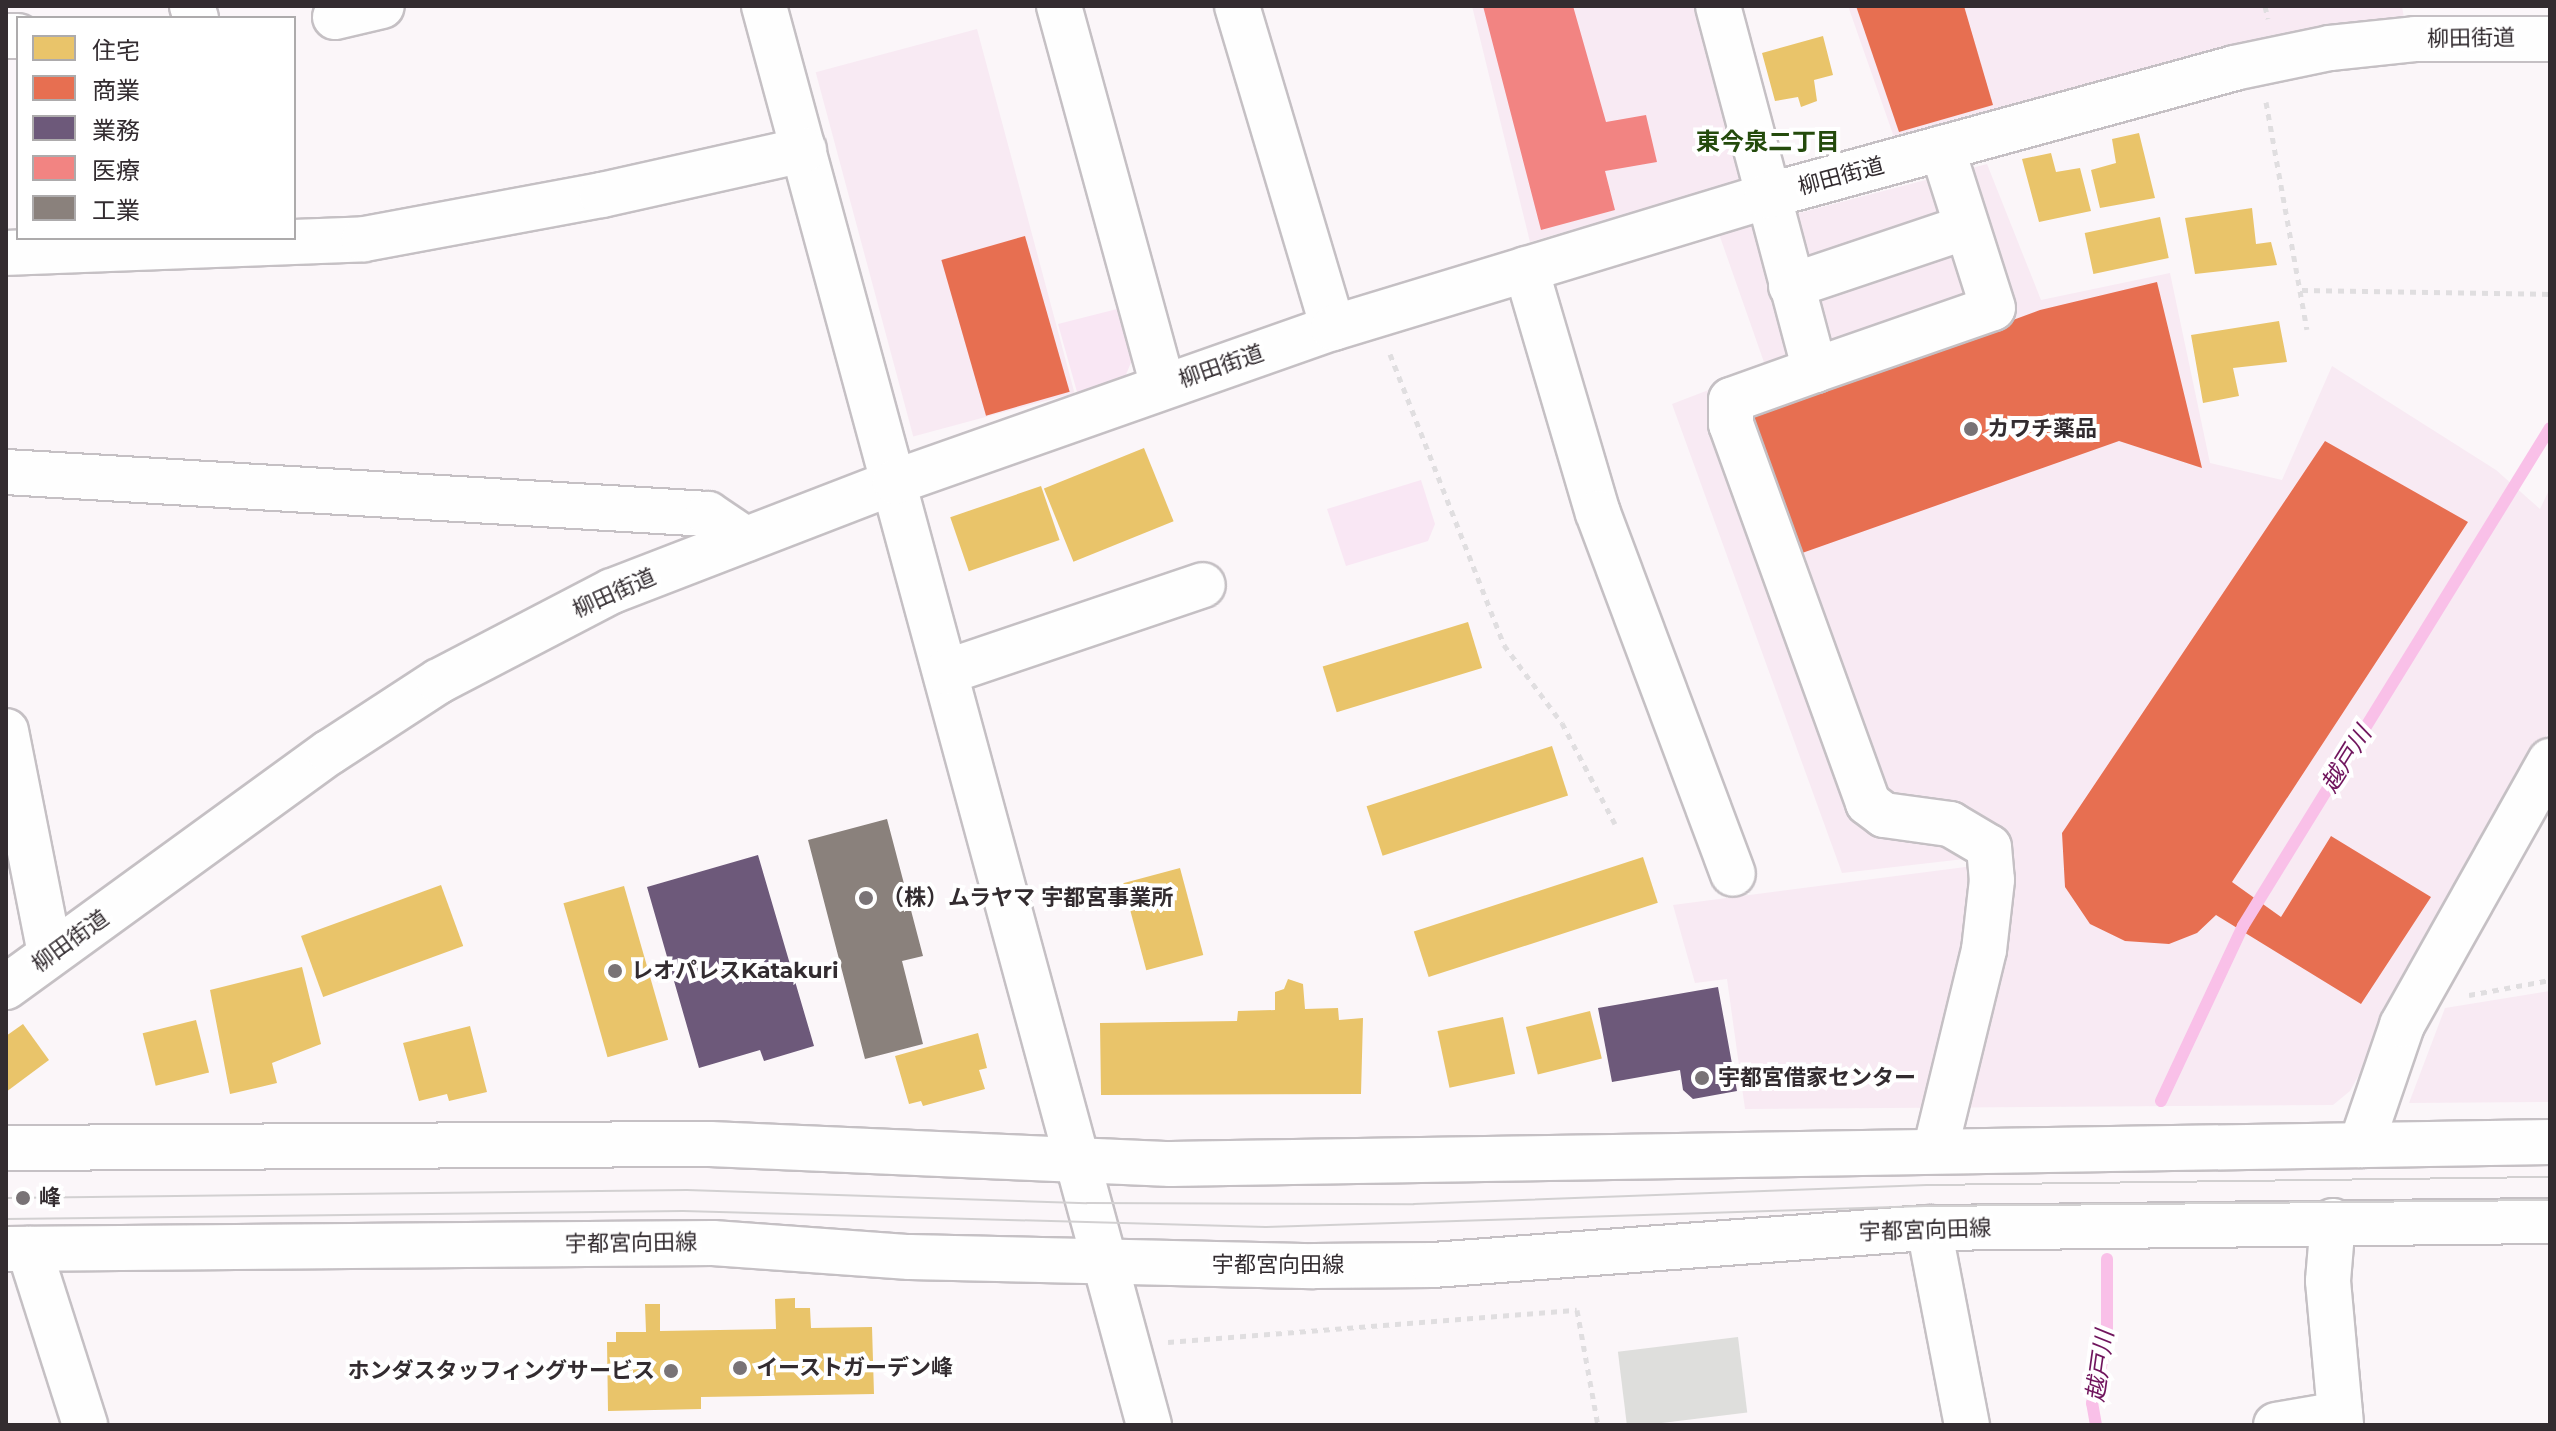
<!DOCTYPE html>
<html>
<head>
<meta charset="utf-8">
<style>
  body { margin:0 }
  #map { position:relative; width:2556px; height:1431px; overflow:hidden; background:#fbf6f9; font-family:Montserrat,"Noto Sans JP",sans-serif }
  div>[style] { position:absolute }
  .built>* { inset:0; background:#f8eaf3; transform-origin:0 0 }
  .green>* { inset:0; background:#f9e7f4 }
  .homes>* { inset:0; background:#e9c46a; transform-origin:0 0 }
  .shops>* { inset:0; background:#e76f51; transform-origin:0 0 }
  .offices>* { inset:0; background:#6d597a }
  .health>* { inset:0; background:#f28482 }
  .industry>* { inset:0; background:#8a817c }
  .stream>* { height:12px; margin:-6px; padding:0 6px; transform-origin:6px; border-radius:6px; background:#f9c0e8 }
  .building>* { inset:0; background:#dededc; transform-origin:0 0 }
  .path>* { height:5px; margin-top:-2.5px; transform-origin:0; background:repeating-linear-gradient(90deg,#e0dee0 0 6px,transparent 0 12px) }
  .roads { filter:drop-shadow(2px 0 #c5c0c4) drop-shadow(-2px 0 #c5c0c4) drop-shadow(0 2px #c5c0c4) drop-shadow(0 -2px #c5c0c4) }
  .minor>* { height:44px; margin:-22px; padding:0 22px; transform-origin:22px; border-radius:22px; background:#fefefe }
  .major>* { height:44px; margin:-22px; padding:0 22px; transform-origin:22px; border-radius:22px; background:#fefefe }
  .tram>* { height:2px; margin:-1px; padding:0 1px; transform-origin:1px; border-radius:1px; background:#d2d0d1 }
  .dots>* { width:22px; height:22px; translate:-50% -50%; box-sizing:border-box; border:4px solid #fff; border-radius:50% }
  span { translate:-50% -50%; white-space:nowrap; text-align:center; line-height:1.15; -webkit-text-stroke:8px #fff; paint-order:stroke }
  .street-label { font-size:22px; color:#332c30 }
  .poi-label { font-size:22px; color:#332c30; font-weight:700 }
  .left { translate:0 -50%; text-align:left }
  .right { translate:-100% -50%; text-align:right }
  .neighbourhood-label { font-size:24px; color:#244b0c; font-weight:700 }
  .water-label { font-size:24px; color:#70155d; font-style:italic }
  .frame { position:absolute; inset:0; border:8px solid #332c30; pointer-events:none }
  .legend { position:absolute; left:16px; top:16px; width:280px; height:224px; box-sizing:border-box; background:#fff; border:2px solid #adabac; margin:0; padding:10px 14px; list-style:none; font-size:24px; color:#332c30 }
  .legend li { display:flex; align-items:center; gap:16px; height:40px }
  .legend b { width:40px; border:2px solid #adabac }
</style>
</head>
<body>
<div id="map">
  <div class="built">
    <i style="clip-path:polygon(1472px 6px,1698px 6px,1745px 180px,1530px 242px)"></i>
    <i style="clip-path:polygon(1848px 6px,2402px 6px,2404px 18px,2238px 44px,1895px 140px)"></i>
    <i style="left:977px;top:29px;width:377px;height:167px;rotate:75deg"></i>
    <i style="clip-path:polygon(1987px 164px,2041px 300px,2170px 273px,2210px 463px,2282px 480px,2332px 366px,2496px 470px,2540px 509px,2550px 488px,2550px 730px,2350px 1091px,2333px 1105px,1745px 1109px,1727px 979px,1695px 983px,1673px 905px,1973px 866px,1973px 858px,1842px 873px,1672px 404px,1766px 368px,1719px 234px)"></i>
    <i style="clip-path:polygon(2550px 991px,2550px 1102px,2409px 1103px,2445px 1008px)"></i>
  </div>
  <div class="green">
    <i style="clip-path:polygon(1125px 307px,1137px 348px,1125px 377px,1077px 392px,1058px 324px)"></i>
    <i style="clip-path:polygon(1421px 480px,1435px 524px,1428px 541px,1346px 566px,1327px 509px)"></i>
  </div>
  <div class="homes">
    <i style="clip-path:polygon(1823px 36px,1833px 75px,1814px 80px,1817px 101px,1801px 107px,1798px 97px,1775px 101px,1762px 53px)"></i>
    <i style="clip-path:polygon(2139px 133px,2155px 198px,2100px 208px,2091px 170px,2116px 163px,2112px 139px)"></i>
    <i style="clip-path:polygon(2051px 153px,2056px 172px,2080px 168px,2091px 211px,2039px 222px,2022px 159px)"></i>
    <i style="clip-path:polygon(2252px 208px,2256px 244px,2271px 242px,2277px 265px,2195px 274px,2185px 218px)"></i>
    <i style="left:2160px;top:217px;width:42px;height:77px;rotate:78deg"></i>
    <i style="clip-path:polygon(2279px 321px,2287px 362px,2233px 368px,2239px 396px,2203px 403px,2191px 335px)"></i>
    <i style="left:1144px;top:448px;width:79px;height:108px;rotate:68deg"></i>
    <i style="left:1041px;top:486px;width:57px;height:96px;rotate:71deg"></i>
    <i style="left:1468px;top:622px;width:48px;height:152px;rotate:73deg"></i>
    <i style="left:1552px;top:746px;width:52px;height:195px;rotate:72deg"></i>
    <i style="left:1643px;top:857px;width:48px;height:241px;rotate:72deg"></i>
    <i style="left:1180px;top:868px;width:90px;height:59px;rotate:75deg"></i>
    <i style="left:441px;top:885px;width:65px;height:149px;rotate:70deg"></i>
    <i style="left:624px;top:886px;width:160px;height:63px;rotate:74deg"></i>
    <i style="clip-path:polygon(302px 967px,321px 1044px,272px 1063px,277px 1083px,230px 1094px,210px 990px)"></i>
    <i style="clip-path:polygon(1288px 979px,1303px 984px,1305px 1009px,1338px 1008px,1339px 1020px,1363px 1018px,1361px 1094px,1101px 1095px,1100px 1023px,1237px 1021px,1238px 1011px,1275px 1010px,1275px 992px,1284px 989px)"></i>
    <i style="left:1590px;top:1011px;width:49px;height:66px;rotate:76deg"></i>
    <i style="left:1503px;top:1017px;width:58px;height:67px;rotate:78deg"></i>
    <i style="left:196px;top:1020px;width:54px;height:55px;rotate:76deg"></i>
    <i style="clip-path:polygon(23px 1024px,49px 1060px,6px 1092px,6px 1036px)"></i>
    <i style="clip-path:polygon(470px 1026px,487px 1092px,449px 1101px,447px 1094px,419px 1101px,403px 1043px)"></i>
    <i style="clip-path:polygon(978px 1033px,987px 1068px,979px 1070px,985px 1089px,923px 1106px,921px 1101px,909px 1104px,895px 1056px)"></i>
    <i style="clip-path:polygon(795px 1298px,795px 1308px,810px 1308px,811px 1328px,872px 1327px,874px 1394px,701px 1397px,701px 1409px,608px 1411px,607px 1342px,616px 1342px,616px 1332px,646px 1332px,645px 1304px,660px 1304px,660px 1331px,776px 1329px,775px 1299px)"></i>
  </div>
  <div class="shops">
    <i style="clip-path:polygon(1856px 6px,1964px 6px,1993px 105px,1899px 132px)"></i>
    <i style="left:1025px;top:236px;width:162px;height:87px;rotate:74deg"></i>
    <i style="clip-path:polygon(2157px 282px,2202px 468px,2119px 441px,1788px 558px,1747px 418px,2040px 310px)"></i>
    <i style="clip-path:polygon(2325px 441px,2468px 522px,2232px 882px,2281px 917px,2331px 836px,2431px 897px,2361px 1004px,2216px 915px,2197px 933px,2169px 944px,2125px 941px,2090px 924px,2065px 887px,2062px 833px)"></i>
  </div>
  <div class="offices">
    <i style="clip-path:polygon(758px 855px,814px 1046px,764px 1061px,760px 1050px,699px 1068px,647px 887px)"></i>
    <i style="clip-path:polygon(1718px 987px,1737px 1091px,1693px 1099px,1683px 1090px,1680px 1070px,1612px 1082px,1598px 1008px)"></i>
  </div>
  <div class="health">
    <i style="clip-path:polygon(1483px 6px,1573px 6px,1606px 122px,1646px 115px,1657px 162px,1605px 171px,1615px 210px,1541px 230px)"></i>
  </div>
  <div class="industry">
    <i style="clip-path:polygon(887px 819px,923px 956px,902px 961px,923px 1044px,865px 1059px,808px 840px)"></i>
  </div>
  <div class="stream">
    <i style="left:2161px;top:1101px;width:193px;rotate:-64.9deg"></i>
    <i style="left:2243px;top:926px;width:585px;rotate:-58.35deg"></i>
    <i style="left:2096px;top:1425px;width:22px;rotate:-100deg"></i>
    <i style="left:2092px;top:1403px;width:64px;rotate:-76.4deg"></i>
    <i style="left:2107px;top:1341px;width:82px;rotate:-90deg"></i>
  </div>
  <div class="building">
    <i style="left:1738px;top:1337px;width:76px;height:121px;rotate:83deg"></i>
  </div>
  <div class="path">
    <i style="left:2265px;top:6px;width:13px;rotate:77deg"></i>
    <i style="left:2266px;top:102px;width:231px;rotate:79.8deg"></i>
    <i style="left:2302px;top:290px;width:248px;rotate:0.9deg"></i>
    <i style="left:1390px;top:354px;width:313px;rotate:68.6deg"></i>
    <i style="left:1504px;top:645px;width:97px;rotate:53.4deg"></i>
    <i style="left:1562px;top:723px;width:114px;rotate:62.3deg"></i>
    <i style="left:2469px;top:995px;width:82px;rotate:-10.5deg"></i>
    <i style="left:1168px;top:1342px;width:410px;rotate:-4.5deg"></i>
    <i style="left:1577px;top:1310px;width:117px;rotate:79.7deg"></i>
  </div>
  <div class="roads">
    <div class="minor">
      <i style="left:192px;top:6px;width:13px;rotate:72deg"></i>
      <i style="left:764px;top:6px;width:1470px;rotate:74.82deg"></i>
      <i style="left:1059px;top:6px;width:394px;rotate:74.7deg"></i>
      <i style="left:1237px;top:6px;width:336px;rotate:73.4deg"></i>
      <i style="left:1718px;top:6px;width:377px;rotate:75.1deg"></i>
      <i style="left:1815px;top:370px;width:89px;rotate:160.3deg"></i>
      <i style="left:1731px;top:400px;width:24px;rotate:90deg"></i>
      <i style="left:1731px;top:424px;width:403px;rotate:70.1deg"></i>
      <i style="left:1868px;top:803px;width:20px;rotate:37deg"></i>
      <i style="left:1884px;top:815px;width:67px;rotate:7.8deg"></i>
      <i style="left:1950px;top:824px;width:45px;rotate:30.5deg"></i>
      <i style="left:1989px;top:847px;width:33px;rotate:85deg"></i>
      <i style="left:1992px;top:880px;width:70px;rotate:96.5deg"></i>
      <i style="left:1984px;top:950px;width:207px;rotate:103.7deg"></i>
      <i style="left:335px;top:17px;width:48px;rotate:-13.2deg"></i>
      <i style="left:6px;top:36px;width:12px"></i>
      <i style="left:6px;top:253px;width:358px;rotate:-2.2deg"></i>
      <i style="left:364px;top:239px;width:242px;rotate:-10.5deg"></i>
      <i style="left:602px;top:195px;width:207px;rotate:-12.6deg"></i>
      <i style="left:1526px;top:269px;width:254px;rotate:73.6deg"></i>
      <i style="left:1598px;top:513px;width:385px;rotate:69.5deg"></i>
      <i style="left:1791px;top:286px;width:185px;rotate:-18.6deg"></i>
      <i style="left:1815px;top:370px;width:188px;rotate:-19.2deg"></i>
      <i style="left:1993px;top:308px;width:168px;rotate:-107.7deg"></i>
      <i style="left:6px;top:472px;width:703px;rotate:3.42deg"></i>
      <i style="left:708px;top:514px;width:45px;rotate:34deg"></i>
      <i style="left:946px;top:672px;width:271px;rotate:-18.7deg"></i>
      <i style="left:6px;top:731px;width:227px;rotate:78.8deg"></i>
      <i style="left:6px;top:987px;width:400px;rotate:-36deg"></i>
      <i style="left:330px;top:752px;width:130px;rotate:-33.1deg"></i>
      <i style="left:439px;top:681px;width:195px;rotate:-27.5deg"></i>
      <i style="left:612px;top:591px;width:303px;rotate:-21.1deg"></i>
      <i style="left:895px;top:482px;width:464px;rotate:-19.4deg"></i>
      <i style="left:1333px;top:328px;width:454px;rotate:-16.9deg"></i>
      <i style="left:1767px;top:196px;width:484px;rotate:-15.3deg"></i>
      <i style="left:2234px;top:68px;width:98px;rotate:-11.8deg"></i>
      <i style="left:2330px;top:48px;width:85px;rotate:-6deg"></i>
      <i style="left:2415px;top:39px;width:135px"></i>
      <i style="left:2361px;top:1145px;width:127px;rotate:-71.1deg"></i>
      <i style="left:2402px;top:1025px;width:303px;rotate:-60.7deg"></i>
      <i style="left:2333px;top:1221px;width:60px;rotate:94.8deg"></i>
      <i style="left:2328px;top:1281px;width:145px;rotate:84.8deg"></i>
      <i style="left:1929px;top:1228px;width:201px;rotate:79.1deg"></i>
      <i style="left:29px;top:1249px;width:185px;rotate:72.3deg"></i>
      <i style="left:2276px;top:1425px;width:65px;rotate:-9.8deg"></i>
    </div>
    <div class="major">
      <i style="left:6px;top:1148px;width:704px;rotate:-0.33deg"></i>
      <i style="left:710px;top:1144px;width:461px;rotate:2.5deg"></i>
      <i style="left:1171px;top:1164px;width:1379px;rotate:-0.91deg"></i>
      <i style="left:6px;top:1249px;width:707px;rotate:-0.49deg"></i>
      <i style="left:713px;top:1243px;width:197px;rotate:4.1deg"></i>
      <i style="left:910px;top:1257px;width:404px;rotate:1.3deg"></i>
      <i style="left:1314px;top:1266px;width:119px;rotate:-0.5deg"></i>
      <i style="left:1433px;top:1265px;width:497px;rotate:-4.3deg"></i>
      <i style="left:1929px;top:1228px;width:621px;rotate:-0.65deg"></i>
    </div>
  </div>
  <div class="tram">
    <i style="left:6px;top:1198px;width:681px;rotate:-0.67deg"></i>
    <i style="left:687px;top:1190px;width:400px;rotate:1.9deg"></i>
    <i style="left:1087px;top:1203px;width:327px;rotate:0.2deg"></i>
    <i style="left:1414px;top:1204px;width:513px;rotate:-2.12deg"></i>
    <i style="left:1927px;top:1185px;width:623px;rotate:-0.74deg"></i>
    <i style="left:6px;top:1219px;width:677px;rotate:-0.68deg"></i>
    <i style="left:683px;top:1211px;width:583px;rotate:1.57deg"></i>
    <i style="left:1266px;top:1227px;width:660px;rotate:-1.82deg"></i>
    <i style="left:1926px;top:1206px;width:624px;rotate:-0.55deg"></i>
  </div>
  <div class="dots">
    <i style="left:1971px;top:429px;background:#797376"></i>
    <i style="left:866px;top:898px;background:#797376"></i>
    <i style="left:615px;top:971px;background:#797376"></i>
    <i style="left:1702px;top:1078px;background:#797376"></i>
    <i style="left:23px;top:1198px;background:#797376"></i>
    <i style="left:740px;top:1368px;background:#797376"></i>
    <i style="left:671px;top:1371px;background:#797376"></i>
  </div>
  <div class="street-label">
    <span style="left:2471px;top:38px;rotate:-1deg">柳田街道</span>
    <span style="left:1841px;top:176px;rotate:-15deg">柳田街道</span>
    <span style="left:1221px;top:366px;rotate:-19deg">柳田街道</span>
    <span style="left:614px;top:593px;rotate:-24deg">柳田街道</span>
    <span style="left:70px;top:941px;rotate:-36deg">柳田街道</span>
    <span style="left:1925px;top:1230px;rotate:-2deg">宇都宮向田線</span>
    <span style="left:631px;top:1243px;rotate:-1deg">宇都宮向田線</span>
    <span style="left:1278px;top:1265px">宇都宮向田線</span>
  </div>
  <div class="poi-label">
    <span class="left" style="left:1987px;top:429px">カワチ薬品</span>
    <span class="left" style="left:882px;top:898px">（株）ムラヤマ 宇都宮事業所</span>
    <span class="left" style="left:631px;top:971px">レオパレスKatakuri</span>
    <span class="left" style="left:1718px;top:1078px">宇都宮借家センター</span>
    <span class="left" style="left:39px;top:1198px">峰</span>
    <span class="left" style="left:756px;top:1368px">イーストガーデン峰</span>
    <span class="right" style="left:655px;top:1371px">ホンダスタッフィングサービス</span>
  </div>
  <div class="neighbourhood-label">
    <span style="left:1768px;top:142px">東今泉二丁目</span>
  </div>
  <div class="water-label">
    <span style="left:2346px;top:759px;rotate:-58deg">越戸川</span>
    <span style="left:2100px;top:1366px;rotate:-82deg">越戸川</span>
  </div>
  <div class="frame"></div>
  <ul class="legend">
  <li><b style="height:22px;background:#e9c46a"></b>住宅</li>
  <li><b style="height:22px;background:#e76f51"></b>商業</li>
  <li><b style="height:22px;background:#6d597a"></b>業務</li>
  <li><b style="height:22px;background:#f28482"></b>医療</li>
  <li><b style="height:22px;background:#8a817c"></b>工業</li>
  </ul>
</div>
</body>
</html>
